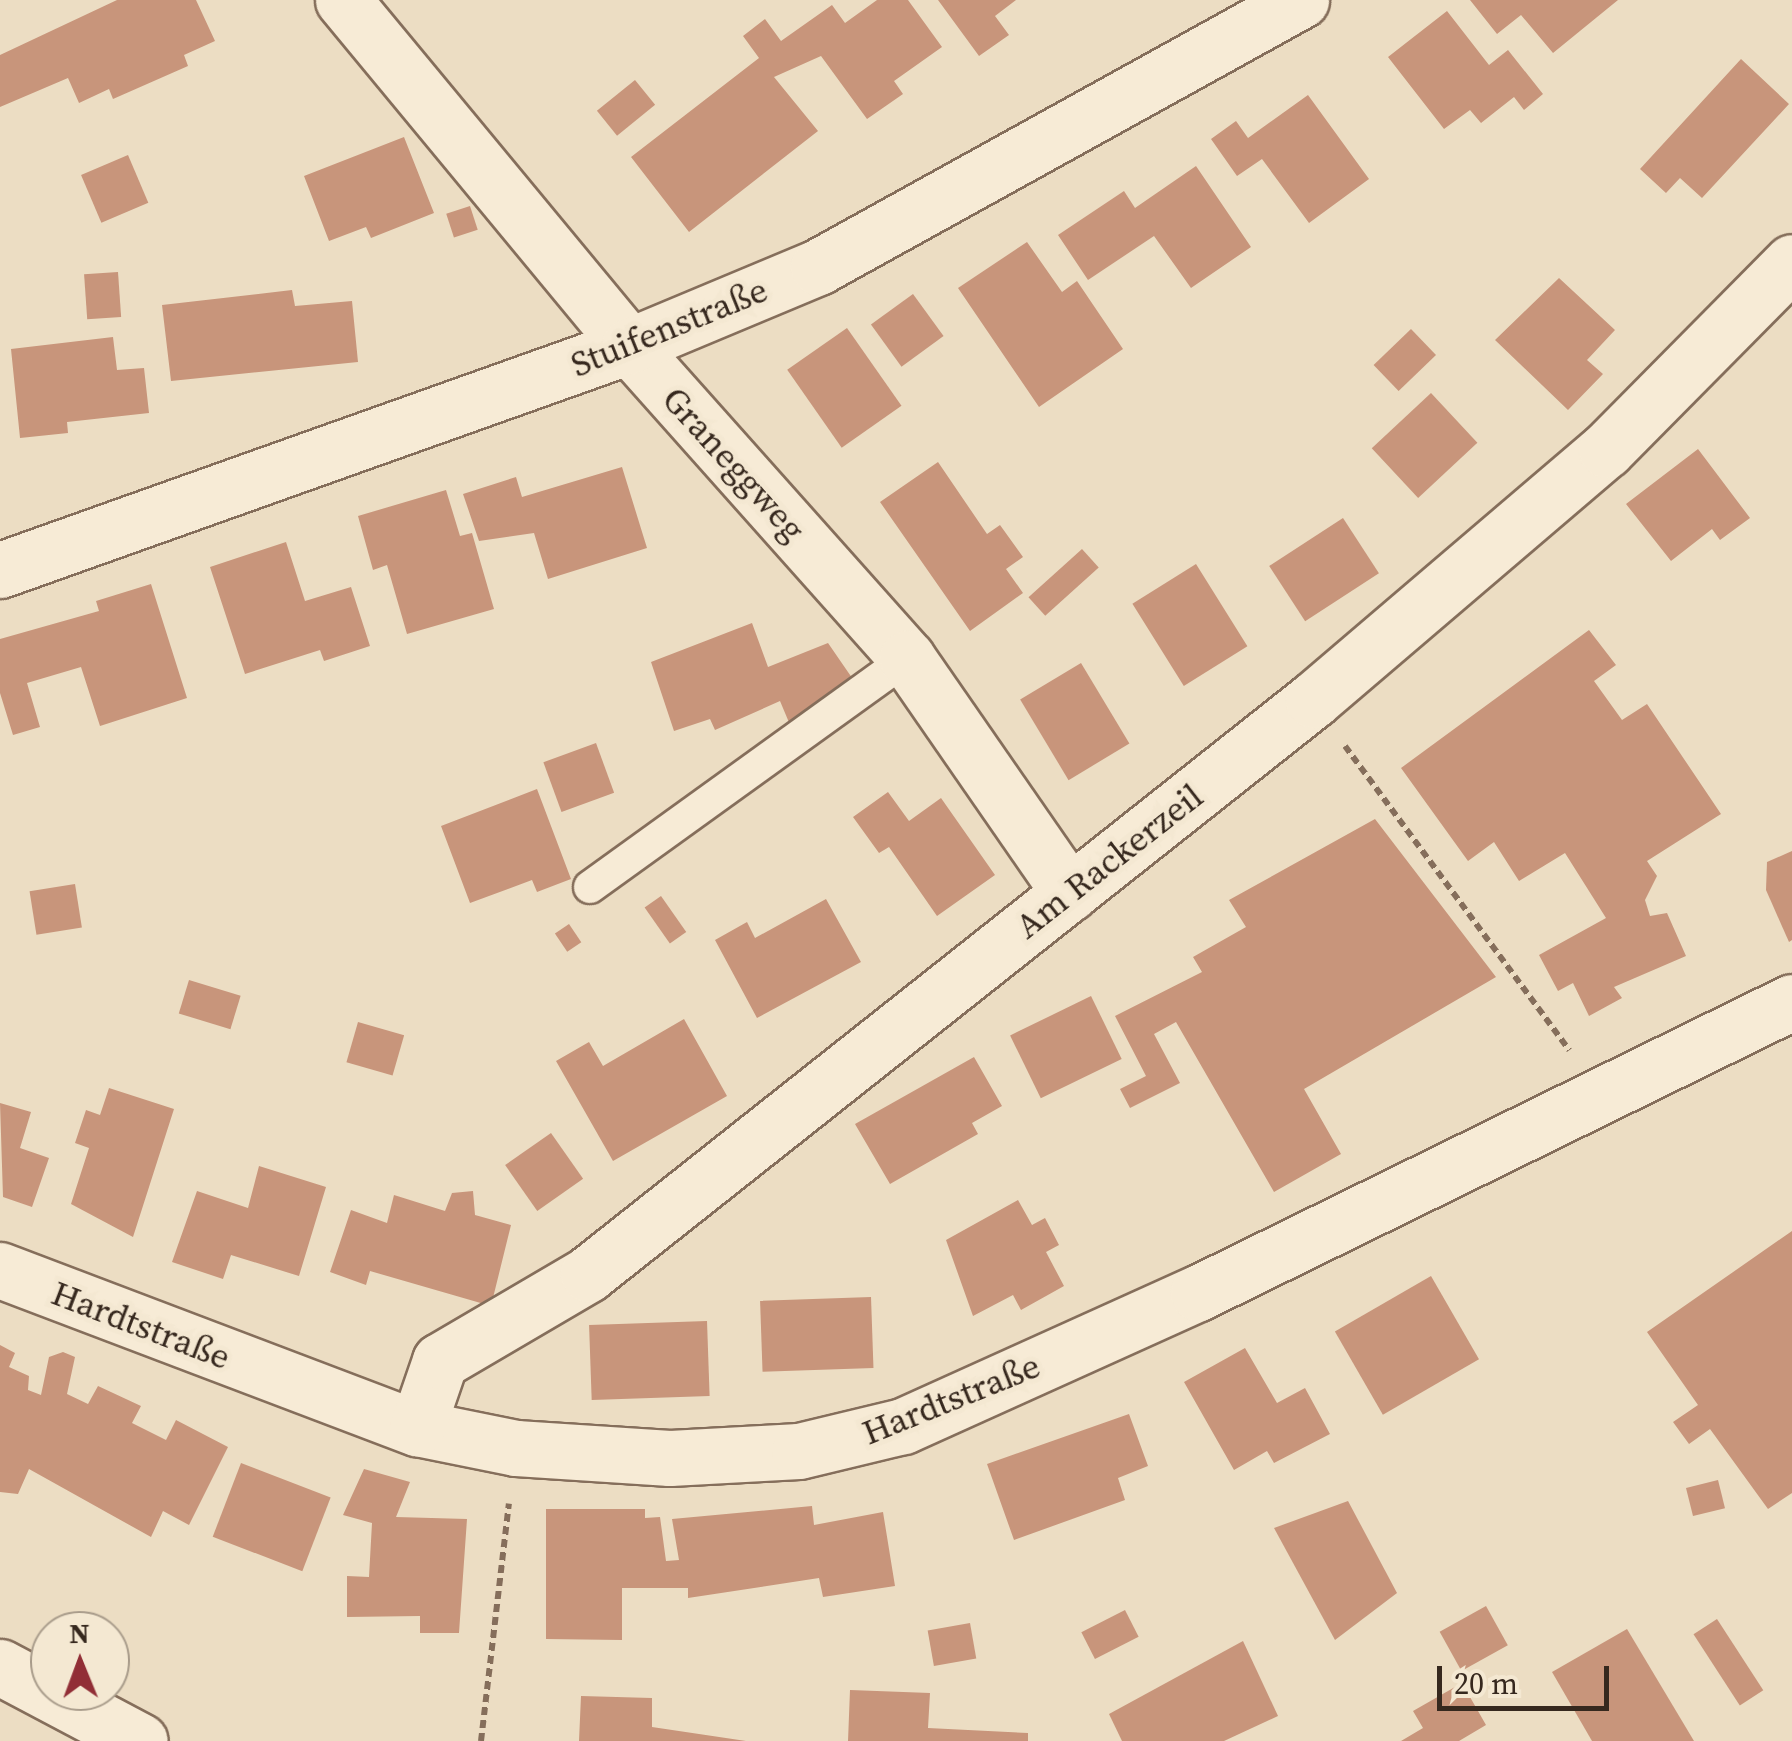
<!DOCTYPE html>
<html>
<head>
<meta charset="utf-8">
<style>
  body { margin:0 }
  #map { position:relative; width:1792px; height:1741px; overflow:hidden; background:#ecddc3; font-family:"Source Serif 4",serif }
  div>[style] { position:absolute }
  .building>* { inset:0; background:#c8957b; transform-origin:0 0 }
  .path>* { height:6px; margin-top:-3px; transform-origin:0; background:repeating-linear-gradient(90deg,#856e5b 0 8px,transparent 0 13px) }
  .roads { filter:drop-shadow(2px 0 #856e5b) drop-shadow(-2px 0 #856e5b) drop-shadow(0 2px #856e5b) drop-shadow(0 -2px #856e5b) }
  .service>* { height:32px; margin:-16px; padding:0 16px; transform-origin:16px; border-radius:16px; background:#f7ebd6 }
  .minor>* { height:55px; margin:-27.5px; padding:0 27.5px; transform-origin:27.5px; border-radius:27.5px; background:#f7ebd6 }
  .tertiary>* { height:55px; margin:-27.5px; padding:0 27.5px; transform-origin:27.5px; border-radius:27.5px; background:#f7ebd6 }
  span { translate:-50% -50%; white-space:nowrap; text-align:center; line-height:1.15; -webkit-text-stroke:10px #f4e8d2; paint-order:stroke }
  .street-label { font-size:35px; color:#36281e }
  .north { position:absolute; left:30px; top:1611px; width:100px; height:100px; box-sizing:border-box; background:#f4e8d2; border:2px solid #a89b8a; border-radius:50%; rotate:359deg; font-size:28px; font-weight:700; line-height:40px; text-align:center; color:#36281e }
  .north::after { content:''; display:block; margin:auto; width:35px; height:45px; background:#912e36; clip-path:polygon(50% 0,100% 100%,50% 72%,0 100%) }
  .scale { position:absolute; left:1437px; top:1666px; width:172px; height:45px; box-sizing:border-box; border:5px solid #36281e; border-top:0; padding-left:12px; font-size:30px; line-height:35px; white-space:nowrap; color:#36281e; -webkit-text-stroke:8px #f4e8d2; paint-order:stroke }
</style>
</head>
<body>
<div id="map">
  <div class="building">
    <i style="clip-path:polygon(117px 0,196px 0,215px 41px,184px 55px,188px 66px,113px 99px,109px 89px,79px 103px,68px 78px,0 107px,0 55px)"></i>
    <i style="clip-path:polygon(877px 0,908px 0,942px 47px,894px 81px,903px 94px,867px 119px,821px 56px,774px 77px,818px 131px,689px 232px,631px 157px,759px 58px,743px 36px,765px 19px,781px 41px,832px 5px,845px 23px)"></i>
    <i style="clip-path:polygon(938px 0,1016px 0,995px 16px,1009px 35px,979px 56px)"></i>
    <i style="clip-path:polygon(1470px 0,1618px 0,1553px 53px,1521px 15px,1497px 34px)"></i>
    <i style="clip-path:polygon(1447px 11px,1489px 65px,1508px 50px,1543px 94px,1524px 110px,1514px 97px,1481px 123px,1470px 110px,1444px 129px,1388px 57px)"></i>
    <i style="clip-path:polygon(1741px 59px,1789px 104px,1702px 198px,1680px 178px,1666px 193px,1640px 169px)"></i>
    <i style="left:635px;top:80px;width:32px;height:49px;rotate:51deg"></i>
    <i style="clip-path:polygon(1308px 95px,1369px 179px,1309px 223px,1262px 159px,1237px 176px,1211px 139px,1236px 121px,1248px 138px)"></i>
    <i style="clip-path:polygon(404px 137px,434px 213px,371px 238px,366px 227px,329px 241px,304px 176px)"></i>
    <i style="left:128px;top:155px;width:52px;height:51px;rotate:67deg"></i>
    <i style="clip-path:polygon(1196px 166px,1251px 247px,1191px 288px,1154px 236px,1088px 280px,1058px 235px,1124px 191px,1135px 208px)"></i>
    <i style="left:470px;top:206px;width:25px;height:25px;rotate:72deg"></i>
    <i style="clip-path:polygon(1027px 242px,1062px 292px,1077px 281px,1123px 349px,1039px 407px,958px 288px)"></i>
    <i style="left:118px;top:272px;width:45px;height:34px;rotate:86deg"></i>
    <i style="clip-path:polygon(1559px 278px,1615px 330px,1587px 360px,1603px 374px,1568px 410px,1495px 340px)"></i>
    <i style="clip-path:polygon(292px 290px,295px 306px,352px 301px,358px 362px,171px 381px,162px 305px)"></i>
    <i style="left:913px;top:294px;width:52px;height:52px;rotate:54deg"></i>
    <i style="left:847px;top:328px;width:95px;height:73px;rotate:55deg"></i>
    <i style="left:1411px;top:329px;width:36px;height:52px;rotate:46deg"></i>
    <i style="clip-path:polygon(113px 337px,117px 370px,144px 368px,149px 413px,67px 422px,68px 433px,20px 438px,11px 349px)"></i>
    <i style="left:1431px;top:393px;width:68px;height:81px;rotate:47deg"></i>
    <i style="clip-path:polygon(1698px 449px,1750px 518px,1720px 540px,1712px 529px,1671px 561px,1626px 504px)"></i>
    <i style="clip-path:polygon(938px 462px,987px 534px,1000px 525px,1023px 557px,1006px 569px,1023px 593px,970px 631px,880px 502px)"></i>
    <i style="clip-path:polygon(622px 467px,647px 548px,548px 579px,534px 533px,479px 541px,463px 494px,516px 477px,522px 497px)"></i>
    <i style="clip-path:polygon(446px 490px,460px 536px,472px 533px,494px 609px,407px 634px,387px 565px,373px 570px,358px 516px)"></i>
    <i style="left:1343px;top:518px;width:66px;height:88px;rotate:57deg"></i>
    <i style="clip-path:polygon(286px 542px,305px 601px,351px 587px,370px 646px,324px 661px,320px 650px,245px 674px,210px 567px)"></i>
    <i style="left:1082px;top:549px;width:25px;height:72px;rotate:48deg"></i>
    <i style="left:1196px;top:564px;width:97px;height:75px;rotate:58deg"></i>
    <i style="clip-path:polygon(151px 584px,187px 698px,100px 726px,81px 667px,27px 683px,40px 727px,13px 735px,0 693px,0 639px,99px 611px,96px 601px)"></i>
    <i style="clip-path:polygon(752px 623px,768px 667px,828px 643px,859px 688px,793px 732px,780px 701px,715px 730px,710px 719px,674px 731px,651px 662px)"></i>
    <i style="clip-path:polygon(1589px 630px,1616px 665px,1594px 681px,1622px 720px,1647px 704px,1721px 814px,1647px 861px,1657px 876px,1645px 900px,1650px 916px,1667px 913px,1686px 956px,1614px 987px,1622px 998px,1589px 1016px,1573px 983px,1558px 991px,1539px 955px,1606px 918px,1565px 853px,1519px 881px,1494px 842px,1468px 861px,1401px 768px)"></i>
    <i style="left:1081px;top:663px;width:94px;height:71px;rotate:59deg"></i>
    <i style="left:596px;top:743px;width:53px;height:56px;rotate:70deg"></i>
    <i style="clip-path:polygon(537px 789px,571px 879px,537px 892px,532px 880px,470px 903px,441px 826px)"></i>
    <i style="clip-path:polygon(888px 792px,909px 821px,941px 798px,995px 875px,937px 916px,889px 847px,879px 853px,853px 817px)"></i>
    <i style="clip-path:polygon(1375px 819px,1496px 977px,1304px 1089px,1341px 1154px,1274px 1192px,1176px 1022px,1154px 1034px,1180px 1083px,1130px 1108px,1120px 1089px,1146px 1076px,1115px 1016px,1202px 972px,1193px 957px,1246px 927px,1229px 900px)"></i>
    <i style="clip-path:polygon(1792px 851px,1792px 940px,1789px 942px,1766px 890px,1767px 862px)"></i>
    <i style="left:75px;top:884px;width:44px;height:46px;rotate:81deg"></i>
    <i style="left:661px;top:896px;width:44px;height:20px;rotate:55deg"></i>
    <i style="clip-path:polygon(826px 899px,861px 962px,757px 1018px,715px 940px,747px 922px,755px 938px)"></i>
    <i style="left:569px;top:924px;width:22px;height:17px;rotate:56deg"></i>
    <i style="left:189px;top:980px;width:54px;height:35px;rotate:17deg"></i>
    <i style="left:1091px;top:996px;width:70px;height:90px;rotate:64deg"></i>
    <i style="clip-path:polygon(684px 1019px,727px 1096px,613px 1161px,556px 1061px,589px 1042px,603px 1066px)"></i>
    <i style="left:358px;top:1022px;width:48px;height:42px;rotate:16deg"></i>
    <i style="clip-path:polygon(974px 1057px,1002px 1106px,972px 1123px,978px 1134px,890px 1184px,855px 1124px)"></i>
    <i style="clip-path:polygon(109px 1088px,174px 1109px,133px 1237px,71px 1204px,89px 1148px,75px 1143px,86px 1110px,100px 1115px)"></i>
    <i style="clip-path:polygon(0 1103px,31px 1112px,20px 1148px,49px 1158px,32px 1207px,3px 1197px)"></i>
    <i style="left:551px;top:1133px;width:56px;height:56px;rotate:55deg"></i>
    <i style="clip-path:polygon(259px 1166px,326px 1187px,299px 1276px,231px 1255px,223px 1279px,172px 1262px,197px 1191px,248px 1208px)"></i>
    <i style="clip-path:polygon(473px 1191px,475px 1215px,511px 1225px,491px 1306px,370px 1271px,366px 1285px,330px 1272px,351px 1210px,387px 1223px,394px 1195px,445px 1211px,452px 1193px)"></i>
    <i style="clip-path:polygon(1018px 1200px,1032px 1225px,1045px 1218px,1059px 1245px,1046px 1252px,1064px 1286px,1021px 1310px,1013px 1295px,973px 1316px,946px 1240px)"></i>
    <i style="clip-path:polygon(1792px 1231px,1792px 1493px,1768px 1509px,1710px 1429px,1689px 1444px,1673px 1422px,1698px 1405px,1647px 1332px)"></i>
    <i style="left:1431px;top:1276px;width:96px;height:111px;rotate:60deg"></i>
    <i style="left:871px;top:1297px;width:71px;height:111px;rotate:88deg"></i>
    <i style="left:707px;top:1321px;width:75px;height:118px;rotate:88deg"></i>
    <i style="clip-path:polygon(0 1345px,15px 1353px,9px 1367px,29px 1376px,28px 1390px,41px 1395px,49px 1357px,63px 1352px,75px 1357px,67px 1394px,88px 1404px,98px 1386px,141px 1406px,132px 1423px,166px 1440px,176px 1420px,228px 1447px,189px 1525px,163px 1511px,151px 1537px,29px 1469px,18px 1494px,0 1492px)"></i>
    <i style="clip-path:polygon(1245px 1348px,1277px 1403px,1305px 1388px,1330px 1434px,1274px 1463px,1267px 1451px,1234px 1470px,1184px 1382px)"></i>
    <i style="clip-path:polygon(1129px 1414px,1148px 1466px,1118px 1478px,1125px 1500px,1014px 1540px,987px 1464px)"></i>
    <i style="left:241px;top:1463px;width:96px;height:79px;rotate:21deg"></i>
    <i style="clip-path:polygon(364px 1469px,410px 1482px,396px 1517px,467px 1519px,459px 1633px,420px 1633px,420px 1616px,347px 1617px,347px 1576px,369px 1577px,372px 1523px,343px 1515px)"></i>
    <i style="left:1718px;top:1480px;width:29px;height:33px;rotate:76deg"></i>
    <i style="clip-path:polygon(1348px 1501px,1397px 1593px,1335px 1640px,1274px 1528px)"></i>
    <i style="clip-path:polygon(812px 1506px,814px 1525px,883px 1512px,895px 1586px,823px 1597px,819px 1578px,688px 1598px,688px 1588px,622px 1588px,622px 1640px,546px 1639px,546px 1509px,645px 1509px,645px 1518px,660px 1517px,666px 1561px,679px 1560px,672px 1519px)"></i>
    <i style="left:1486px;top:1606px;width:45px;height:53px;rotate:61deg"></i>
    <i style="left:1125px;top:1610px;width:30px;height:49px;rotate:63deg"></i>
    <i style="left:1717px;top:1619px;width:85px;height:28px;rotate:57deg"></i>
    <i style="left:970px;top:1623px;width:36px;height:43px;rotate:80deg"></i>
    <i style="clip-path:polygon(1627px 1629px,1694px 1741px,1592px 1741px,1552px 1672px)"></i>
    <i style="clip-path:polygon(1243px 1641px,1278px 1716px,1224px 1741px,1122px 1741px,1109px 1714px)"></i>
    <i style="clip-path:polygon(1462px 1683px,1486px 1725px,1459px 1741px,1401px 1741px,1423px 1728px,1413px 1711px)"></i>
    <i style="clip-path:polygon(850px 1690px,930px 1693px,928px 1728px,1028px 1733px,1028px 1741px,848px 1741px)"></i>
    <i style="clip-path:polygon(581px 1696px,652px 1698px,652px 1727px,746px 1741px,579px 1741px)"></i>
  </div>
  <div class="path">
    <i style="left:1345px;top:746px;width:378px;rotate:53.6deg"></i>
    <i style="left:481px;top:1741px;width:239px;rotate:-83.3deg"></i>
  </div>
  <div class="roads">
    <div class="service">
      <i style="left:590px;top:887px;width:391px;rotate:-35.8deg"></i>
    </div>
    <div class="minor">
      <i style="left:343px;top:0;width:449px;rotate:50.4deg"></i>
      <i style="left:629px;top:346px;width:418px;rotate:48.3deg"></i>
      <i style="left:907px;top:658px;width:286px;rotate:55.3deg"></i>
      <i style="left:0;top:570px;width:668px;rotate:-19.6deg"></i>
      <i style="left:629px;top:346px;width:205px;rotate:-22.7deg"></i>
      <i style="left:818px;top:267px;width:552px;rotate:-28.93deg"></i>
      <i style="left:0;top:1270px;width:446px;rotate:20.8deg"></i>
      <i style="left:417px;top:1428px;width:101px;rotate:11.4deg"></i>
      <i style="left:516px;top:1448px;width:154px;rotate:3.7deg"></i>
      <i style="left:670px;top:1458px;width:129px;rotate:-3.1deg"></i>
      <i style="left:799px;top:1451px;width:107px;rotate:-13.5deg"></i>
      <i style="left:903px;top:1426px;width:324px;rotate:-24.3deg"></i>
      <i style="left:1198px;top:1293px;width:661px;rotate:-26.1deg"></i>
      <i style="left:417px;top:1428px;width:71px;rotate:-71.1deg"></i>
      <i style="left:440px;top:1361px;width:172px;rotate:-30.4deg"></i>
      <i style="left:588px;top:1274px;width:925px;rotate:-38.37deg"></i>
      <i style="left:1313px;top:700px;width:385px;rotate:-40.5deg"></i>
      <i style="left:1606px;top:450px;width:264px;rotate:-45.3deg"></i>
    </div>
    <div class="tertiary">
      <i style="left:0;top:1667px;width:158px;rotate:27.9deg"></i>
    </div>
  </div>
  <div class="street-label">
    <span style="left:669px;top:327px;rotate:-22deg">Stuifenstraße</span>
    <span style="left:734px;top:464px;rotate:48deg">Graneggweg</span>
    <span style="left:1109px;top:861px;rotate:-38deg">Am Rackerzeil</span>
    <span style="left:141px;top:1325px;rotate:21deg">Hardtstraße</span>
    <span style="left:951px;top:1399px;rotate:-22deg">Hardtstraße</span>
  </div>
  <div class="north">N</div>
  <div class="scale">20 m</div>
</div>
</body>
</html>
